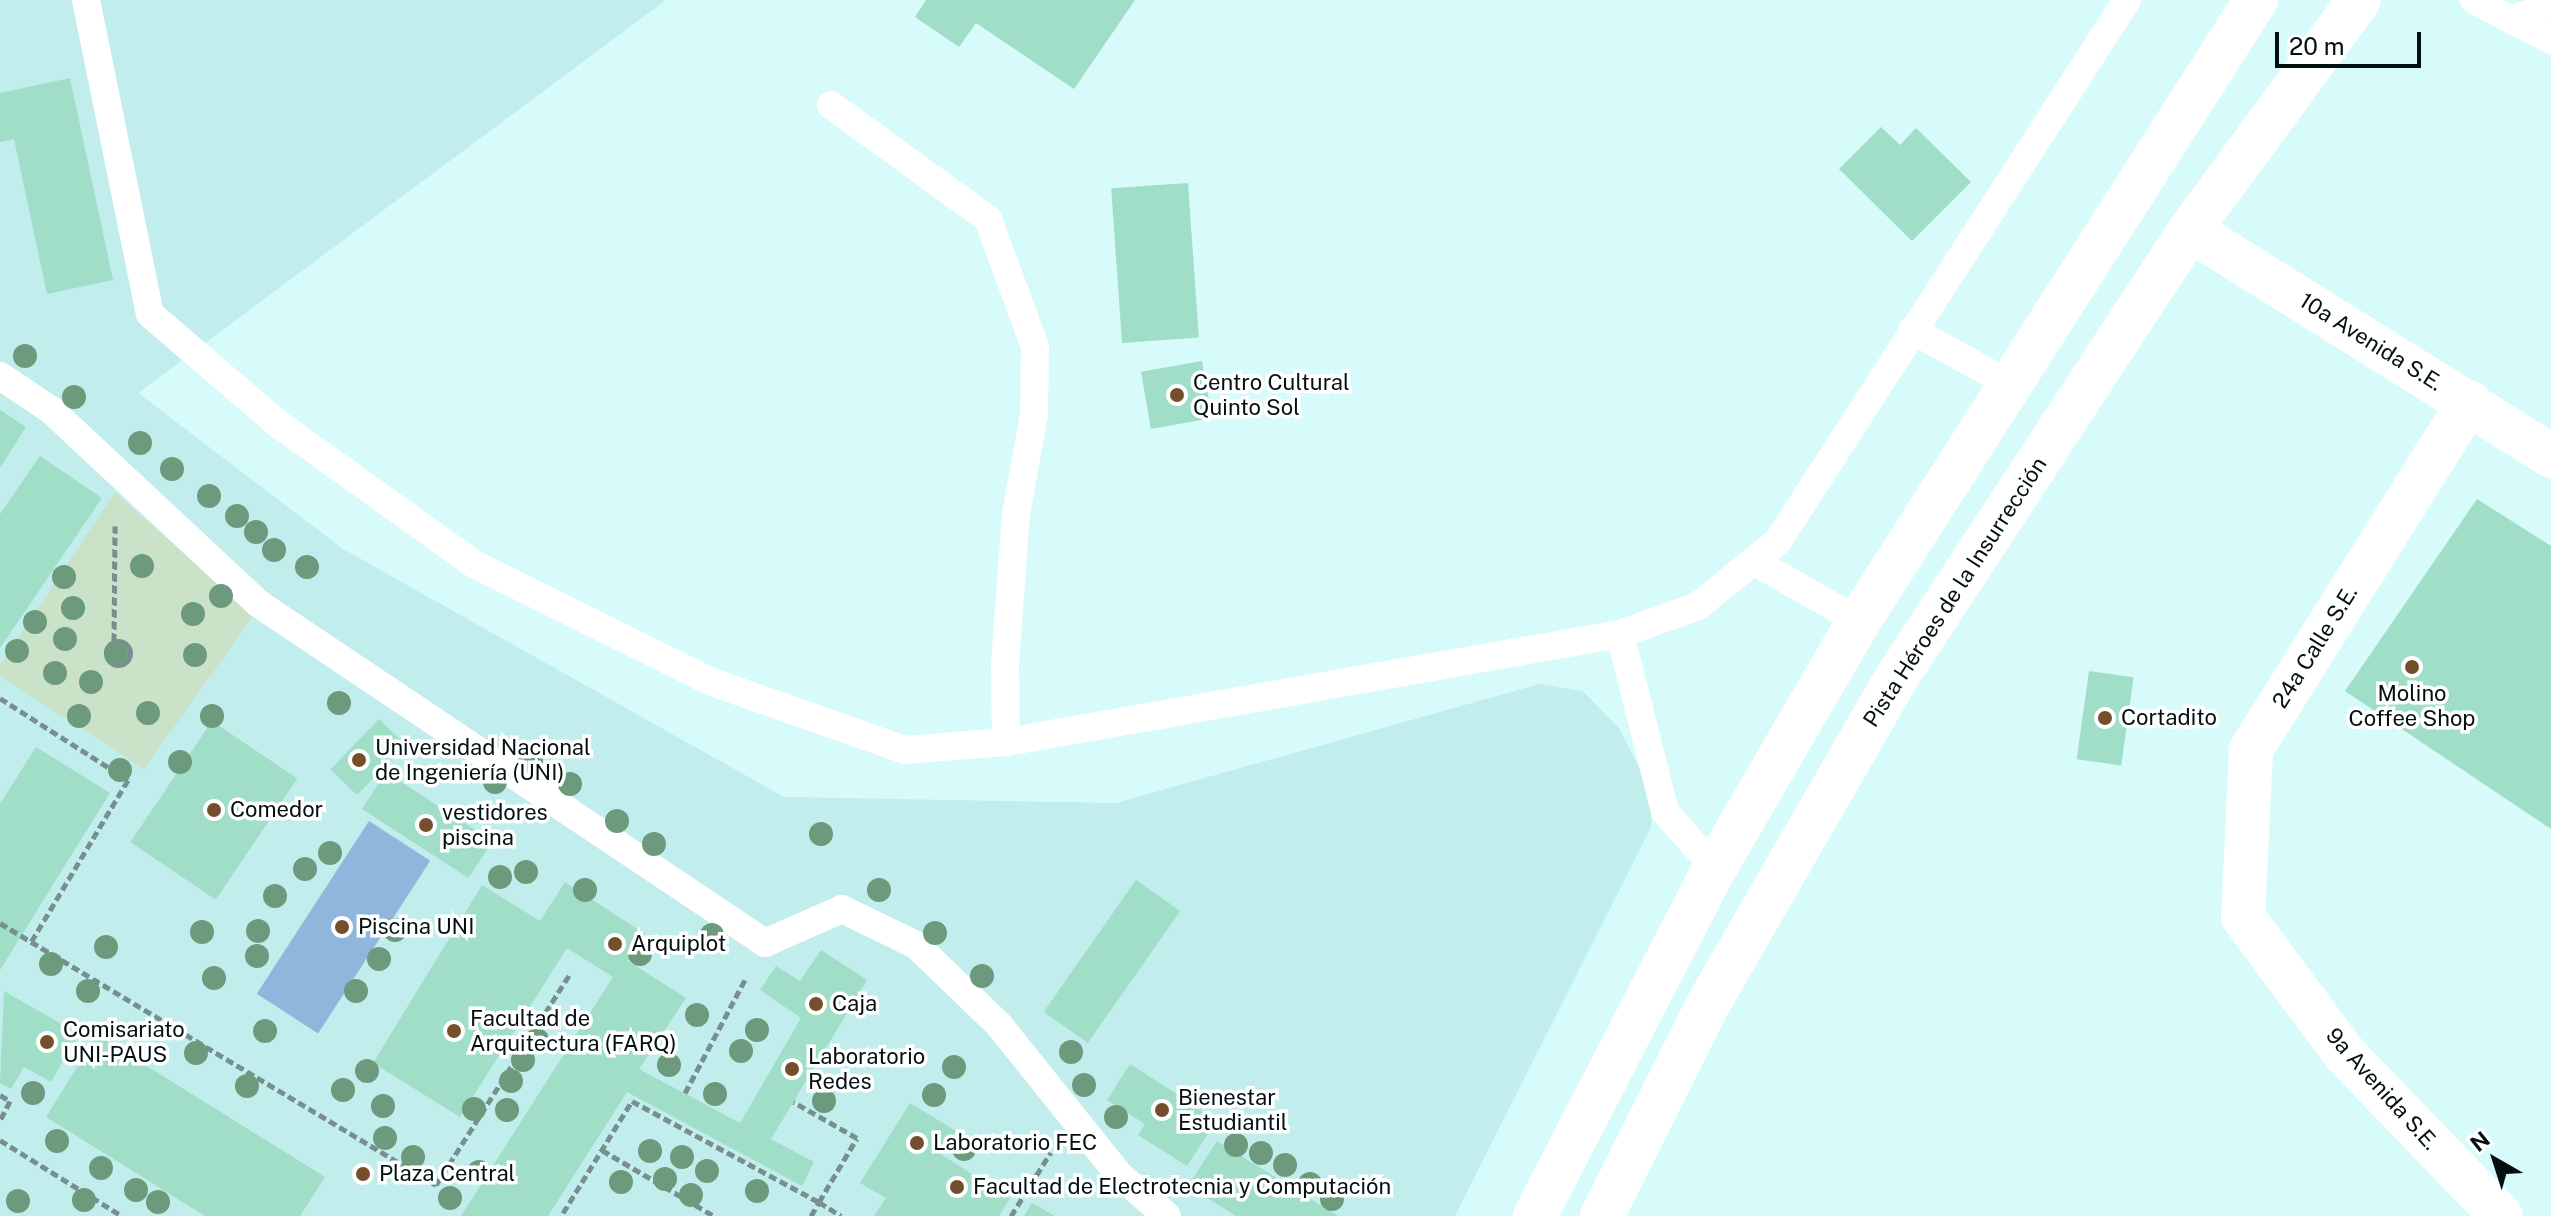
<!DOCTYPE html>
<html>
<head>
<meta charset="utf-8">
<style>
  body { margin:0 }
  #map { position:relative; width:2551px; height:1216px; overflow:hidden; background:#d7fafa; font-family:"Public Sans",sans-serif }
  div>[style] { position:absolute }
  .built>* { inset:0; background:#c1eded }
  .green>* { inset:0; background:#c9e2c8 }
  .water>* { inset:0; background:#8fb6dd; transform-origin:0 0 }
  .building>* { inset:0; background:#a0dec7; transform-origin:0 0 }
  .path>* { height:5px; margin-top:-2.5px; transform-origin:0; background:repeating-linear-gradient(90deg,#778f8f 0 8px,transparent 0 12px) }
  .path>.ring { margin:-2.5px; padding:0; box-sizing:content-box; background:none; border:5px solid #778f8f; border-radius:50% }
  .lane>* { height:28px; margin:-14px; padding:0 14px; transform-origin:14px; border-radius:14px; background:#fff }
  .street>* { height:44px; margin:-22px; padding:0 22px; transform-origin:22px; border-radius:22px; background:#fff }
  .primary>* { height:44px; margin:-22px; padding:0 22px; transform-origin:22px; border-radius:22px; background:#fff }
  .trees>* { width:24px; height:24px; margin:-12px; border-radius:50%; background:#6d9a7d }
  .dots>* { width:22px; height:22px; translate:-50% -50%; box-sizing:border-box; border:4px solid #fff; border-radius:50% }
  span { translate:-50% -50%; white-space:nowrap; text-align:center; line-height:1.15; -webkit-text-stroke:7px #fff; paint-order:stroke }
  .street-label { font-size:22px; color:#041010 }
  .poi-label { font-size:22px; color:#041010 }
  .left { translate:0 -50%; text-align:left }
  .north { position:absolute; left:2455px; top:1120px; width:80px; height:80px; -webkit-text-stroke:6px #fff; paint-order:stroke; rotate:321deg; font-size:22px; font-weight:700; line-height:32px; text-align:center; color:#041010 }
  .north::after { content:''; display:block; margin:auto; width:28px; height:36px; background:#041010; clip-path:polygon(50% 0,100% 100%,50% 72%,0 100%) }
  .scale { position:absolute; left:2275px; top:32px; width:146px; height:36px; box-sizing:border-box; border:4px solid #041010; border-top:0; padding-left:10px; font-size:24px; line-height:28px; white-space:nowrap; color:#041010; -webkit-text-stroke:6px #fff; paint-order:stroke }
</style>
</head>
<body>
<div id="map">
  <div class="built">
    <i style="clip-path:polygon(0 0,666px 0,138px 393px,343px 549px,784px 797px,1116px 803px,1539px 684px,1583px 691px,1619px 728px,1652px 792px,1651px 827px,1455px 1216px,0 1216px)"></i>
  </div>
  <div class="green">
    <i style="clip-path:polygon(115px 492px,253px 616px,144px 769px,0 676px,0 665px)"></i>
  </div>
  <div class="water">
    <i style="left:369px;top:821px;width:73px;height:206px;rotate:33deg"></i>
  </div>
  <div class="building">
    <i style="clip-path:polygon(926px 0,1135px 0,1074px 89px,976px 23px,959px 47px,915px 17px)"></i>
    <i style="clip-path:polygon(70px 78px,113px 280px,47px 294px,14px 139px,0 142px,0 93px)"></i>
    <i style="clip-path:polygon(1881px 127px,1900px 145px,1916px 128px,1971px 182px,1912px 241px,1839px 169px)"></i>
    <i style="left:1188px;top:183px;width:155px;height:77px;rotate:86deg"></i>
    <i style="left:1202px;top:361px;width:58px;height:62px;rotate:80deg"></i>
    <i style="clip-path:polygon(0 410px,26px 427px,0 468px)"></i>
    <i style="clip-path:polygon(40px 456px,102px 498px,0 648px,0 514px)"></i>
    <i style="clip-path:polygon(2477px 499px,2551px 546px,2551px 829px,2345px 691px)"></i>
    <i style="left:2089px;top:671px;width:45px;height:89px;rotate:8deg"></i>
    <i style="left:379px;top:719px;width:37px;height:70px;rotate:44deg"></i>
    <i style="left:212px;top:721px;width:103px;height:146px;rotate:34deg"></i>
    <i style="clip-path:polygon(36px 747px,110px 793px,0 970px,0 804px)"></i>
    <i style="left:386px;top:772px;width:127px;height:44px;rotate:33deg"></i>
    <i style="left:1136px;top:880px;width:54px;height:161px;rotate:35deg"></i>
    <i style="clip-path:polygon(565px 882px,645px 934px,628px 961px,686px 998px,639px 1069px,740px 1123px,801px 1018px,760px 990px,776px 966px,800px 981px,821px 950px,867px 980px,771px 1139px,814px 1162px,802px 1186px,627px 1092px,548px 1216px,461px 1216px,613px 977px,567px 948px,460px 1117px,373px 1063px,482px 885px,540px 921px)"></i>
    <i style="clip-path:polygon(4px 991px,79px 1034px,51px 1082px,24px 1067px,11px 1089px,0 1083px)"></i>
    <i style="clip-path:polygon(97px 1035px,325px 1177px,300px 1216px,205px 1216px,46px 1117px)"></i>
    <i style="clip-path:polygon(1130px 1064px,1217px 1120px,1187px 1166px,1138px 1135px,1145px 1124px,1107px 1100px)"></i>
    <i style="clip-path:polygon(910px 1103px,956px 1131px,942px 1155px,1010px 1198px,999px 1216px,874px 1216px,886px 1198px,860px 1183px)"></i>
    <i style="clip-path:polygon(1217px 1141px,1338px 1216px,1236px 1216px,1188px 1186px)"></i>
    <i style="clip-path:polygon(1032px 1203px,1055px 1216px,1024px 1216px)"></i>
  </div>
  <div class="path">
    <i style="left:114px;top:641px;width:115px;rotate:-89.5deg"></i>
    <i class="ring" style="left:106px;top:641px;width:19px;height:19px"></i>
    <i style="left:0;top:698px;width:152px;rotate:32.6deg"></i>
    <i style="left:128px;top:780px;width:189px;rotate:120.9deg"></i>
    <i style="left:0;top:923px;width:509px;rotate:31deg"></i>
    <i style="left:436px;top:1185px;width:252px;rotate:-57.6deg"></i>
    <i style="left:685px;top:1093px;width:130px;rotate:-62.1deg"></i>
    <i style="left:0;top:1095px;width:12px;rotate:31deg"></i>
    <i style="left:10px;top:1101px;width:22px;rotate:117deg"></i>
    <i style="left:0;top:1140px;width:144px;rotate:31.9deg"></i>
    <i style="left:602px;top:1150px;width:130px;rotate:30.5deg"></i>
    <i style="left:563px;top:1213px;width:132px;rotate:-58.4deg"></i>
    <i style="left:632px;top:1101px;width:213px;rotate:28.4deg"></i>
    <i style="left:819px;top:1202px;width:74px;rotate:-59.3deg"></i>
    <i style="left:857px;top:1138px;width:73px;rotate:-150.3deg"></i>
    <i style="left:811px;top:1216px;width:16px;rotate:-60deg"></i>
    <i style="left:819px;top:1202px;width:26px;rotate:32deg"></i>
    <i style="left:1011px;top:1216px;width:75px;rotate:-58deg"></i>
  </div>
  <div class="lane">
    <i style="left:86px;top:0;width:320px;rotate:78.5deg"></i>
    <i style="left:150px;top:314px;width:167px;rotate:40.6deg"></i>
    <i style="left:277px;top:423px;width:242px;rotate:35.6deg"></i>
    <i style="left:474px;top:564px;width:266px;rotate:26.4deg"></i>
    <i style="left:712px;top:682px;width:205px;rotate:19.4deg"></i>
    <i style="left:905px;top:750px;width:101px;rotate:-4.5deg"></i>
    <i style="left:1006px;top:742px;width:623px;rotate:-9.98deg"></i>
    <i style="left:1620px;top:634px;width:83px;rotate:-19.7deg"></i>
    <i style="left:1698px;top:606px;width:103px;rotate:-39.1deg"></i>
    <i style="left:1778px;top:541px;width:644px;rotate:-57.17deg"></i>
    <i style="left:2474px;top:0;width:41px;rotate:27.8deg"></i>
    <i style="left:2510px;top:19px;width:42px;rotate:-15deg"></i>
    <i style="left:2510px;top:19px;width:46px;rotate:27.1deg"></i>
    <i style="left:831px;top:105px;width:194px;rotate:36deg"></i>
    <i style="left:988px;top:219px;width:136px;rotate:69.8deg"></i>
    <i style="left:1035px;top:347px;width:68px;rotate:90.8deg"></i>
    <i style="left:1034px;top:415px;width:101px;rotate:100.3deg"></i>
    <i style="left:1016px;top:514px;width:151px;rotate:94.2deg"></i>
    <i style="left:1005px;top:665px;width:77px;rotate:89.3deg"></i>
    <i style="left:1912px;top:330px;width:110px;rotate:28.9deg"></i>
    <i style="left:0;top:376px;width:61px;rotate:33.7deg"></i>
    <i style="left:51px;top:410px;width:284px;rotate:43deg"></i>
    <i style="left:259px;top:604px;width:609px;rotate:33.82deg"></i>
    <i style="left:765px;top:943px;width:84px;rotate:-23.8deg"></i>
    <i style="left:842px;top:909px;width:82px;rotate:25.9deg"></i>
    <i style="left:916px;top:945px;width:115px;rotate:43.9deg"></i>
    <i style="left:999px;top:1025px;width:192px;rotate:51.3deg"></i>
    <i style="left:1119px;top:1175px;width:63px;rotate:40.5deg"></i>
    <i style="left:1753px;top:561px;width:122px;rotate:29.5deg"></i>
    <i style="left:1620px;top:634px;width:184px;rotate:75.8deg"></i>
    <i style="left:1665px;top:812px;width:75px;rotate:48.2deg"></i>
  </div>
  <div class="street">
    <i style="left:2190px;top:230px;width:426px;rotate:32deg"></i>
    <i style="left:2469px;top:402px;width:411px;rotate:122.1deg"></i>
    <i style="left:2251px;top:750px;width:167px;rotate:92.7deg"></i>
    <i style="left:2243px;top:917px;width:169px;rotate:53.4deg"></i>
    <i style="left:2344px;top:1053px;width:226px;rotate:46.1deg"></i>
  </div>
  <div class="primary">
    <i style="left:1535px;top:1216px;width:392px;rotate:-62.7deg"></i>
    <i style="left:1715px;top:868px;width:286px;rotate:-59.8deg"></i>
    <i style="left:1859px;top:621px;width:737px;rotate:-57.41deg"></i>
    <i style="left:1602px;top:1216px;width:235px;rotate:-63.4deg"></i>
    <i style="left:1707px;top:1006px;width:384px;rotate:-60deg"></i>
    <i style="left:1899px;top:674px;width:531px;rotate:-56.76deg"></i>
    <i style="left:2190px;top:230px;width:285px;rotate:-53.7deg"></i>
  </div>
  <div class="trees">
    <i style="left:25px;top:356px"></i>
    <i style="left:74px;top:397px"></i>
    <i style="left:140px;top:443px"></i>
    <i style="left:172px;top:469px"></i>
    <i style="left:209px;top:496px"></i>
    <i style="left:237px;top:516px"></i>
    <i style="left:256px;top:532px"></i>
    <i style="left:274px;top:550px"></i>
    <i style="left:142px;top:566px"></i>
    <i style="left:307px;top:567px"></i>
    <i style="left:64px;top:577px"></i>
    <i style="left:221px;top:596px"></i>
    <i style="left:73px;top:608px"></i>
    <i style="left:193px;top:614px"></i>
    <i style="left:35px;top:622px"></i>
    <i style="left:65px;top:639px"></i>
    <i style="left:17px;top:651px"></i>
    <i style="left:116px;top:653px"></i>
    <i style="left:195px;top:655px"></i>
    <i style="left:55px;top:673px"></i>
    <i style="left:91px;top:682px"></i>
    <i style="left:339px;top:703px"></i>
    <i style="left:148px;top:713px"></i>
    <i style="left:79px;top:716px"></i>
    <i style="left:212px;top:716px"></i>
    <i style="left:531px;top:761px"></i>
    <i style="left:180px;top:762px"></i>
    <i style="left:120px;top:770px"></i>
    <i style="left:495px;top:782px"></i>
    <i style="left:570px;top:784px"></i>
    <i style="left:617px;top:821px"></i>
    <i style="left:821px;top:834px"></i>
    <i style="left:654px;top:844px"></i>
    <i style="left:330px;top:853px"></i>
    <i style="left:305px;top:869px"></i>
    <i style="left:526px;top:872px"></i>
    <i style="left:500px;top:877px"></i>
    <i style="left:585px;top:890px"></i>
    <i style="left:879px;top:890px"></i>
    <i style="left:275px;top:896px"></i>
    <i style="left:395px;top:930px"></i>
    <i style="left:258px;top:931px"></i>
    <i style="left:202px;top:932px"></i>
    <i style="left:935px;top:933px"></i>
    <i style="left:712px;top:935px"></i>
    <i style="left:106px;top:947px"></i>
    <i style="left:640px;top:954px"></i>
    <i style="left:257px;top:956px"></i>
    <i style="left:379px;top:959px"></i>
    <i style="left:51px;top:964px"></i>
    <i style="left:982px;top:976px"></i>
    <i style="left:214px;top:978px"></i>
    <i style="left:88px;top:991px"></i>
    <i style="left:356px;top:991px"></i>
    <i style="left:697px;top:1015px"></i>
    <i style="left:757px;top:1030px"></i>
    <i style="left:265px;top:1031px"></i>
    <i style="left:537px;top:1040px"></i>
    <i style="left:741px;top:1051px"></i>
    <i style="left:1071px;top:1052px"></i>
    <i style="left:196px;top:1053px"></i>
    <i style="left:523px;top:1060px"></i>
    <i style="left:669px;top:1065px"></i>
    <i style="left:954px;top:1067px"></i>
    <i style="left:367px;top:1071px"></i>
    <i style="left:511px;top:1081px"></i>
    <i style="left:1084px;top:1085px"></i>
    <i style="left:247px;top:1086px"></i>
    <i style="left:343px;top:1090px"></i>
    <i style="left:33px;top:1093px"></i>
    <i style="left:715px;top:1094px"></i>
    <i style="left:934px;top:1095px"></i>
    <i style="left:824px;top:1101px"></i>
    <i style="left:383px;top:1106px"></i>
    <i style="left:474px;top:1109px"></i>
    <i style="left:507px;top:1110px"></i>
    <i style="left:1116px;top:1117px"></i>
    <i style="left:385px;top:1138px"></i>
    <i style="left:57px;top:1141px"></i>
    <i style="left:1236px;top:1145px"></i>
    <i style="left:964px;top:1149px"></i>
    <i style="left:650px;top:1151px"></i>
    <i style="left:1261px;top:1153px"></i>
    <i style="left:413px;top:1157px"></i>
    <i style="left:682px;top:1157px"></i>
    <i style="left:1285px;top:1165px"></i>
    <i style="left:101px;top:1168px"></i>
    <i style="left:707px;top:1171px"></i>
    <i style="left:479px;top:1172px"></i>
    <i style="left:665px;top:1179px"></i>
    <i style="left:621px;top:1182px"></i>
    <i style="left:1310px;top:1184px"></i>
    <i style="left:136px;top:1190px"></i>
    <i style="left:757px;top:1191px"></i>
    <i style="left:691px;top:1195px"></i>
    <i style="left:450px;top:1198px"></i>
    <i style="left:1332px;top:1199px"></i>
    <i style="left:84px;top:1200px"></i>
    <i style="left:18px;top:1201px"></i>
    <i style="left:158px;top:1202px"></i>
  </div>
  <div class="dots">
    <i style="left:1177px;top:395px;background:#744f2b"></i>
    <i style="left:2412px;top:667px;background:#744f2b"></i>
    <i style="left:2105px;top:718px;background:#744f2b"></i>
    <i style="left:359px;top:760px;background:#744f2b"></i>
    <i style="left:214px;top:810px;background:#744f2b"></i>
    <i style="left:426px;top:825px;background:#744f2b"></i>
    <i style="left:342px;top:927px;background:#744f2b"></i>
    <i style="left:615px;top:944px;background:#744f2b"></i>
    <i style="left:816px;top:1004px;background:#744f2b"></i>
    <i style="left:454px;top:1031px;background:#744f2b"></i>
    <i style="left:47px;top:1042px;background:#744f2b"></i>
    <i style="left:792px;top:1069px;background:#744f2b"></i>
    <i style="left:1162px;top:1110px;background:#744f2b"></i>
    <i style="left:917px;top:1143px;background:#744f2b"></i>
    <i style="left:363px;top:1174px;background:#744f2b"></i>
    <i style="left:957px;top:1187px;background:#744f2b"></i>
  </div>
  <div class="street-label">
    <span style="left:2371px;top:342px;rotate:32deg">10a Avenida S.E.</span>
    <span style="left:1955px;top:592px;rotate:-57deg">Pista Héroes de la Insurrección</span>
    <span style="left:2315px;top:647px;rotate:-58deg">24a Calle S.E.</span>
    <span style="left:2382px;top:1089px;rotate:48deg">9a Avenida S.E.</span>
  </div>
  <div class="poi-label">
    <span class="left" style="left:1193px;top:395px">Centro Cultural<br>Quinto Sol</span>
    <span style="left:2412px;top:706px">Molino<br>Coffee Shop</span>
    <span class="left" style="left:2121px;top:718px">Cortadito</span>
    <span class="left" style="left:375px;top:760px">Universidad Nacional<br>de Ingeniería (UNI)</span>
    <span class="left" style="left:230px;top:810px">Comedor</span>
    <span class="left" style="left:442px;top:825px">vestidores<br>piscina</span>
    <span class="left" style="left:358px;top:927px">Piscina UNI</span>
    <span class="left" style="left:631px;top:944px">Arquiplot</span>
    <span class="left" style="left:832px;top:1004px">Caja</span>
    <span class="left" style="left:470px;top:1031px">Facultad de<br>Arquitectura (FARQ)</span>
    <span class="left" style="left:63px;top:1042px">Comisariato<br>UNI-PAUS</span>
    <span class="left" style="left:808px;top:1069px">Laboratorio<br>Redes</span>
    <span class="left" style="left:1178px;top:1110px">Bienestar<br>Estudiantil</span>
    <span class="left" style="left:933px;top:1143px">Laboratorio FEC</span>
    <span class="left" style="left:379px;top:1174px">Plaza Central</span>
    <span class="left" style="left:973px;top:1187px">Facultad de Electrotecnia y Computación</span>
  </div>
  <div class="north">N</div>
  <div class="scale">20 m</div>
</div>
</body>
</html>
